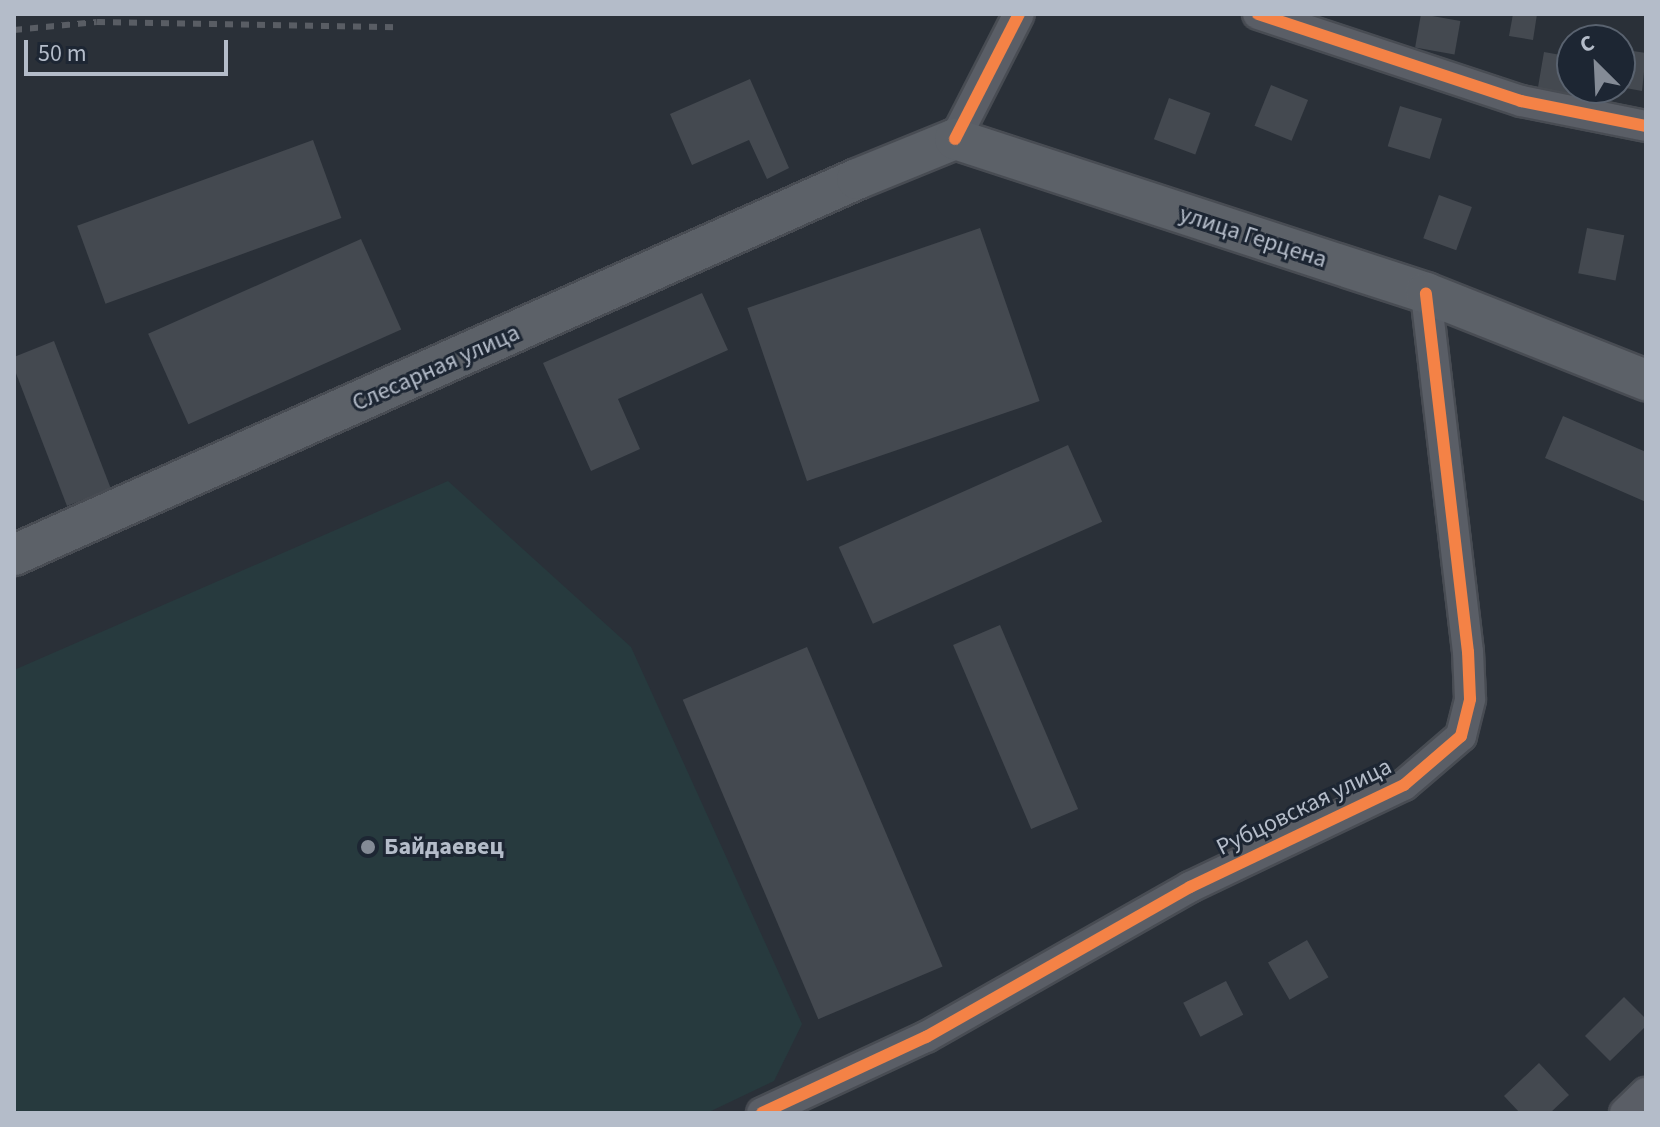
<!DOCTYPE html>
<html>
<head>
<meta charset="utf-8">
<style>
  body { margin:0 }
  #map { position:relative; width:1660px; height:1127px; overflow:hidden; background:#2a3038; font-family:"Source Sans 3",sans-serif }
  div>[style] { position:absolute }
  .green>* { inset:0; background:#273a3e }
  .building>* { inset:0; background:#444950; transform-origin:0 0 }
  .roads { filter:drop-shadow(2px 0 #484c53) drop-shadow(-2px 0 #484c53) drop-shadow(0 2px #484c53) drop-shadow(0 -2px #484c53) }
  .minor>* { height:30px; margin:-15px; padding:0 15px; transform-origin:15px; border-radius:15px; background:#5a5e66 }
  .major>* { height:40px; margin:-20px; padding:0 20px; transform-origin:20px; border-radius:20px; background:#5c6168 }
  .rail>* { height:6px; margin-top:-3px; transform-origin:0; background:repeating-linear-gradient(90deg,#595d64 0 8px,transparent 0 16px) }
  .cycleway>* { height:12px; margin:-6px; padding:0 6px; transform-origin:6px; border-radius:6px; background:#f48246 }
  .dots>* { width:22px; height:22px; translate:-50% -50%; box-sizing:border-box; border:4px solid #1d2633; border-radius:50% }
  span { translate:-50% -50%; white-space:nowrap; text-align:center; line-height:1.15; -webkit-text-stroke:6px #1d2633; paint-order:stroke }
  .street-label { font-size:24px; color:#b4bcc9 }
  .poi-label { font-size:24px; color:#b4bcc9; font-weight:700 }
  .left { translate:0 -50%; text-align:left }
  .frame { position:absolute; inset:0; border:16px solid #b4bcc9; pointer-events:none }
  .north { position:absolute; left:1556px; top:24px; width:80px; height:80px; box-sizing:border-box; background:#1d2633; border:2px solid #59626f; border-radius:50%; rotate:336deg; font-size:22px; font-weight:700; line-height:32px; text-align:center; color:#b4bcc9 }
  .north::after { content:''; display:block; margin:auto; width:28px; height:36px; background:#848b96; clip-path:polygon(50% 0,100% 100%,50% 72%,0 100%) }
  .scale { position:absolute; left:24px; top:40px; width:204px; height:36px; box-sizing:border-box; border:4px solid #b4bcc9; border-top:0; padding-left:10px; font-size:24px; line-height:28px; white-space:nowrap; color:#b4bcc9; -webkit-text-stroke:6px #1d2633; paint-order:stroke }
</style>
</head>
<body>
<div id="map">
  <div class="green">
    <i style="clip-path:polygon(448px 481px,631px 647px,802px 1024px,774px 1081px,707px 1113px,14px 1113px,14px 670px)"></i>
  </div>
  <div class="building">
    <i style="left:1421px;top:14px;width:40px;height:34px;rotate:10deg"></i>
    <i style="clip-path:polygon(1513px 14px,1537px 14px,1533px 40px,1509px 36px)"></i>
    <i style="clip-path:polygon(1620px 49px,1646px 53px,1642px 91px,1620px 87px)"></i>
    <i style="clip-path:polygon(1544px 52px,1572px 57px,1572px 88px,1582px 88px,1580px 101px,1537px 93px)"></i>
    <i style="clip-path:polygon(750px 79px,789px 168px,767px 179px,749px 140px,692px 165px,670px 114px)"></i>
    <i style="left:1271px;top:85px;width:40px;height:44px;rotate:22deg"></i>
    <i style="left:1169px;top:98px;width:44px;height:44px;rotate:20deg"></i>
    <i style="left:1400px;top:106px;width:44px;height:42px;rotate:17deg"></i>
    <i style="left:313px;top:140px;width:83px;height:251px;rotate:70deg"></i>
    <i style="left:1439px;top:195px;width:35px;height:46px;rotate:20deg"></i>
    <i style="left:980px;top:228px;width:183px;height:246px;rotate:71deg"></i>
    <i style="left:1587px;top:228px;width:38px;height:46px;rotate:11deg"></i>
    <i style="left:361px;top:239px;width:99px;height:233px;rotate:66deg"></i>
    <i style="clip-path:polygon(702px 293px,728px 350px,618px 399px,640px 449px,591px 471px,543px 363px)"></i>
    <i style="clip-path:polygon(54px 341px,111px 489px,67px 506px,14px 368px,14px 357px)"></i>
    <i style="clip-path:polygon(1563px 416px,1646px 452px,1646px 502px,1545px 458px)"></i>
    <i style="left:1068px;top:445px;width:84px;height:251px;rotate:66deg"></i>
    <i style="left:1000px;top:625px;width:200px;height:51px;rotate:67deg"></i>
    <i style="left:807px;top:647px;width:347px;height:135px;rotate:67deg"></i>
    <i style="left:1307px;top:940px;width:43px;height:45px;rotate:60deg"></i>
    <i style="left:1226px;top:981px;width:38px;height:48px;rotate:63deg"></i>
    <i style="clip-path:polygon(1624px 997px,1646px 1019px,1646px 1026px,1610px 1061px,1585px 1036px)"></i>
    <i style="clip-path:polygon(1539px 1063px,1569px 1095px,1550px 1113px,1520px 1113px,1504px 1096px)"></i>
  </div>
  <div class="roads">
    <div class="minor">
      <i style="left:1258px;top:14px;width:277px;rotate:18.3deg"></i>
      <i style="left:1521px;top:101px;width:127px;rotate:11.3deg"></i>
      <i style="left:955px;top:139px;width:140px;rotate:-62.9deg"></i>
      <i style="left:762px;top:1113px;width:181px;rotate:-24.9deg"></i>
      <i style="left:926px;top:1037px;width:304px;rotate:-29.6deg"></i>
      <i style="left:1190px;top:887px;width:237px;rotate:-25.5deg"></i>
      <i style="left:1404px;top:785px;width:75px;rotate:-40.7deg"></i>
      <i style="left:1461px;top:736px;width:38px;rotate:-76deg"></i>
      <i style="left:1470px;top:699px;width:47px;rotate:-92.4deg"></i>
      <i style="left:1468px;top:652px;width:361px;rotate:-96.7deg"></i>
      <i style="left:1625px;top:1113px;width:29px;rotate:-44deg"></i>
    </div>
    <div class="major">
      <i style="left:14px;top:555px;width:923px;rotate:-24.04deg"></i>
      <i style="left:857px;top:179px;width:106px;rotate:-22.2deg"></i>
      <i style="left:955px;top:139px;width:496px;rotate:18.1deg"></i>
      <i style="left:1426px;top:293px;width:237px;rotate:21.6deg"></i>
    </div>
  </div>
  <div class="rail">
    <i style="left:14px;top:30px;width:83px;rotate:-5.5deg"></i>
    <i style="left:97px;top:22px;width:301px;rotate:1deg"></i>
  </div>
  <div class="cycleway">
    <i style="left:1258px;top:14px;width:277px;rotate:18.3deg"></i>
    <i style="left:1521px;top:101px;width:127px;rotate:11.3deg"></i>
    <i style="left:955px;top:139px;width:140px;rotate:-62.9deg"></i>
    <i style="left:762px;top:1113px;width:181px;rotate:-24.9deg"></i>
    <i style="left:926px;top:1037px;width:304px;rotate:-29.6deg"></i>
    <i style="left:1190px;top:887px;width:237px;rotate:-25.5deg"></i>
    <i style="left:1404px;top:785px;width:75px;rotate:-40.7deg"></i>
    <i style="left:1461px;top:736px;width:38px;rotate:-76deg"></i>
    <i style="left:1470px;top:699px;width:47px;rotate:-92.4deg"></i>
    <i style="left:1468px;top:652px;width:361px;rotate:-96.7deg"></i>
  </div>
  <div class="dots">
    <i style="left:368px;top:847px;background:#848b96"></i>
  </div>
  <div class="street-label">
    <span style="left:1253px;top:237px;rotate:18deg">улица Герцена</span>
    <span style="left:436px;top:368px;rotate:-24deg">Слесарная улица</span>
    <span style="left:1304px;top:807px;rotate:-26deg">Рубцовская улица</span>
  </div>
  <div class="poi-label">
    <span class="left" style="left:384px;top:847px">Байдаевец</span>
  </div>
  <div class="frame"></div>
  <div class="north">С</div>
  <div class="scale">50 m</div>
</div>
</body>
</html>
